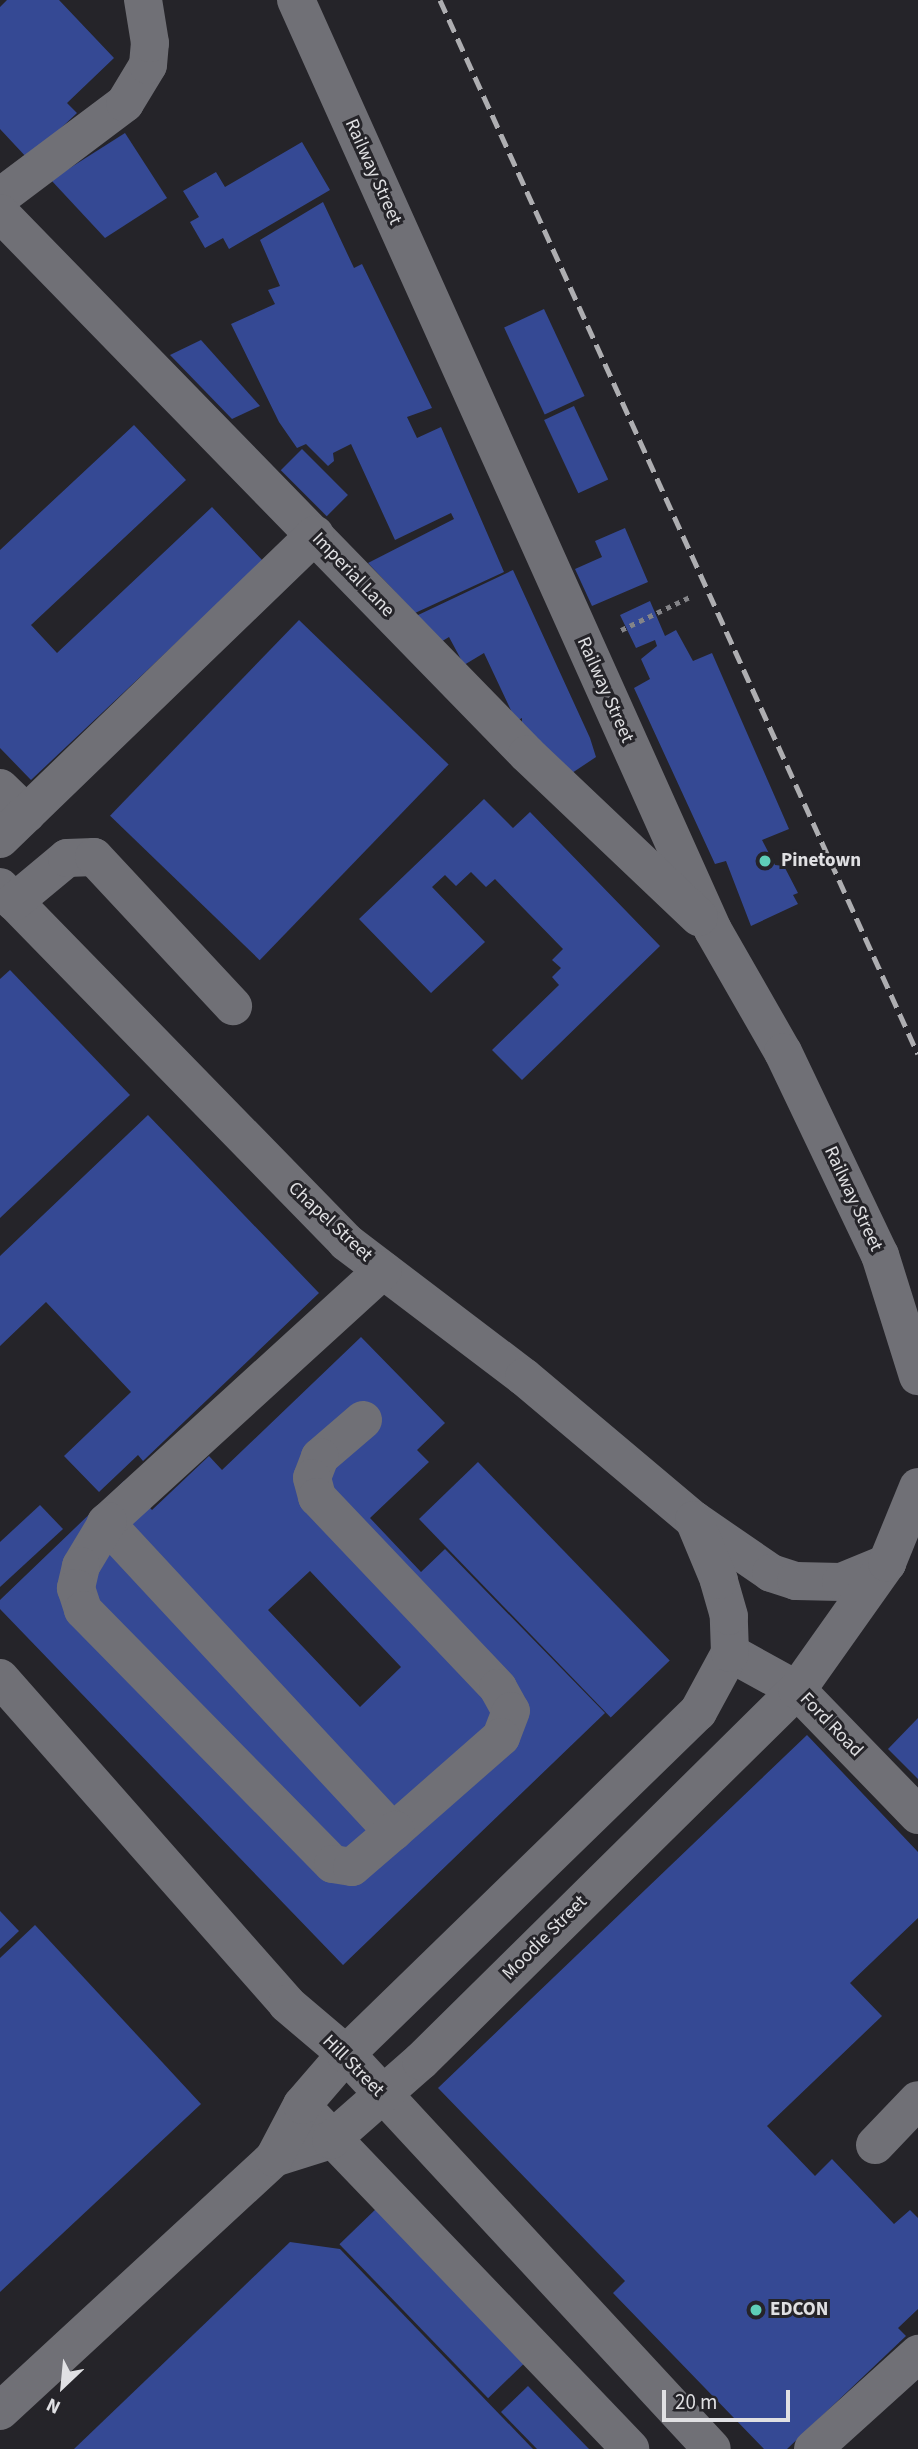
<!DOCTYPE html>
<html>
<head>
<meta charset="utf-8">
<style>
  body { margin:0 }
  #map { position:relative; width:918px; height:2449px; overflow:hidden; background:#252429; font-family:"Source Sans 3",sans-serif }
  div>[style] { position:absolute }
  .building>* { inset:0; background:#354994; transform-origin:0 0 }
  .path>* { height:4.5px; margin-top:-2.25px; transform-origin:0; background:repeating-linear-gradient(90deg,#848488 0 5px,transparent 0 10px) }
  .minor>* { height:38px; margin:-19px; padding:0 19px; transform-origin:19px; border-radius:19px; background:#707076 }
  .rail>* { height:5px; margin-top:-2.5px; transform-origin:0; background:repeating-linear-gradient(90deg,#aeaeb1 0 14px,transparent 0 21px) }
  .dots>* { width:19px; height:19px; translate:-50% -50%; box-sizing:border-box; border:4px solid #252429; border-radius:50% }
  span { translate:-50% -50%; white-space:nowrap; text-align:center; line-height:1.15; -webkit-text-stroke:6px #252429; paint-order:stroke }
  .street-label { font-size:19px; color:#e0e0e3 }
  .poi-label { font-size:19px; color:#e0e0e3; font-weight:700 }
  .left { translate:0 -50%; text-align:left }
  .north { position:absolute; left:28px; top:2351px; width:70px; height:70px; -webkit-text-stroke:5px #252429; paint-order:stroke; rotate:206deg; font-size:19px; font-weight:700; line-height:28px; text-align:center; color:#e0e0e3 }
  .north::after { content:''; display:block; margin:auto; width:24px; height:32px; background:#e0e0e3; clip-path:polygon(50% 0,100% 100%,50% 72%,0 100%) }
  .scale { position:absolute; left:662px; top:2390px; width:128px; height:32px; box-sizing:border-box; border:4px solid #e0e0e3; border-top:0; padding-left:9px; font-size:21px; line-height:24px; white-space:nowrap; color:#e0e0e3; -webkit-text-stroke:5px #252429; paint-order:stroke }
</style>
</head>
<body>
<div id="map">
  <div class="building">
    <i style="clip-path:polygon(7px 0,59px 0,114px 58px,67px 103px,77px 113px,28px 159px,0 129px,0 7px)"></i>
    <i style="clip-path:polygon(125px 133px,167px 198px,105px 238px,51px 180px)"></i>
    <i style="clip-path:polygon(302px 142px,330px 190px,229px 249px,223px 238px,205px 248px,190px 222px,199px 217px,183px 191px,216px 172px,225px 187px)"></i>
    <i style="clip-path:polygon(323px 202px,354px 268px,362px 264px,432px 408px,407px 417px,417px 438px,441px 427px,504px 572px,415px 613px,368px 563px,454px 519px,451px 513px,395px 540px,351px 444px,333px 453px,334px 461px,328px 466px,306px 444px,297px 448px,279px 422px,231px 324px,275px 304px,268px 290px,280px 286px,260px 240px)"></i>
    <i style="left:544px;top:309px;width:96px;height:44px;rotate:65deg"></i>
    <i style="clip-path:polygon(201px 340px,260px 406px,232px 419px,170px 355px)"></i>
    <i style="left:574px;top:406px;width:81px;height:33px;rotate:65deg"></i>
    <i style="clip-path:polygon(134px 425px,186px 480px,31px 625px,57px 653px,212px 507px,263px 561px,31px 780px,0 748px,0 550px)"></i>
    <i style="left:302px;top:449px;width:65px;height:30px;rotate:45deg"></i>
    <i style="clip-path:polygon(625px 528px,648px 582px,592px 606px,575px 569px,602px 557px,595px 541px)"></i>
    <i style="clip-path:polygon(513px 570px,590px 738px,596px 757px,569px 775px,522px 726px,522px 718px,516px 721px,484px 653px,464px 665px,449px 637px,439px 643px,416px 616px)"></i>
    <i style="clip-path:polygon(650px 601px,665px 636px,676px 630px,693px 661px,712px 653px,789px 829px,762px 840px,775px 865px,784px 866px,798px 893px,793px 895px,798px 904px,751px 926px,726px 861px,715px 864px,634px 688px,650px 679px,641px 659px,657px 646px,655px 640px,636px 648px,620px 615px)"></i>
    <i style="left:299px;top:620px;width:208px;height:272px;rotate:44deg"></i>
    <i style="clip-path:polygon(484px 799px,513px 828px,530px 812px,660px 946px,522px 1080px,492px 1050px,559px 985px,552px 977px,561px 968px,552px 960px,563px 949px,495px 879px,486px 887px,471px 872px,456px 886px,445px 875px,432px 887px,485px 942px,431px 993px,359px 919px)"></i>
    <i style="clip-path:polygon(10px 970px,130px 1095px,0 1218px,0 979px)"></i>
    <i style="clip-path:polygon(148px 1115px,319px 1293px,143px 1461px,138px 1455px,99px 1492px,64px 1456px,131px 1392px,46px 1302px,0 1346px,0 1256px)"></i>
    <i style="clip-path:polygon(evenodd,361px 1337px,445px 1423px,417px 1450px,429px 1462px,370px 1518px,421px 1572px,445px 1549px,605px 1713px,343px 1965px,0 1609px,0 1600px,124px 1481px,152px 1510px,209px 1456px,222px 1470px,361px 1337px,310px 1571px,401px 1667px,360px 1707px,268px 1610px,310px 1571px)"></i>
    <i style="left:478px;top:1462px;width:276px;height:82px;rotate:46deg"></i>
    <i style="clip-path:polygon(40px 1505px,63px 1529px,0 1587px,0 1542px)"></i>
    <i style="clip-path:polygon(918px 1718px,918px 1779px,888px 1749px)"></i>
    <i style="clip-path:polygon(807px 1735px,918px 1852px,918px 1918px,850px 1983px,882px 2016px,767px 2126px,815px 2176px,832px 2159px,894px 2224px,910px 2210px,918px 2218px,918px 2309px,898px 2328px,906px 2336px,787px 2449px,764px 2449px,613px 2293px,625px 2281px,438px 2088px)"></i>
    <i style="clip-path:polygon(0 1911px,19px 1931px,0 1949px)"></i>
    <i style="clip-path:polygon(35px 1925px,201px 2104px,0 2292px,0 1958px)"></i>
    <i style="left:379px;top:2206px;width:214px;height:55px;rotate:46deg"></i>
    <i style="clip-path:polygon(290px 2242px,340px 2249px,533px 2449px,74px 2449px)"></i>
    <i style="clip-path:polygon(528px 2386px,589px 2449px,537px 2449px,501px 2412px)"></i>
  </div>
  <div class="path">
    <i style="left:621px;top:630px;width:79px;rotate:-25.6deg"></i>
  </div>
  <div class="minor">
    <i style="left:296px;top:0;width:1019px;rotate:65.85deg"></i>
    <i style="left:713px;top:930px;width:141px;rotate:60.2deg"></i>
    <i style="left:783px;top:1052px;width:225px;rotate:64.5deg"></i>
    <i style="left:880px;top:1255px;width:127px;rotate:72.6deg"></i>
    <i style="left:0;top:197px;width:156px;rotate:-36.9deg"></i>
    <i style="left:125px;top:103px;width:44px;rotate:-58.8deg"></i>
    <i style="left:148px;top:65px;width:22px;rotate:-85deg"></i>
    <i style="left:150px;top:43px;width:44px;rotate:-99.2deg"></i>
    <i style="left:0;top:213px;width:755px;rotate:45.75deg"></i>
    <i style="left:527px;top:754px;width:237px;rotate:43.5deg"></i>
    <i style="left:0;top:788px;width:37px;rotate:44deg"></i>
    <i style="left:0;top:839px;width:438px;rotate:-44deg"></i>
    <i style="left:0;top:887px;width:496px;rotate:45.7deg"></i>
    <i style="left:346px;top:1242px;width:223px;rotate:37.2deg"></i>
    <i style="left:524px;top:1377px;width:222px;rotate:40.1deg"></i>
    <i style="left:694px;top:1520px;width:93px;rotate:34.5deg"></i>
    <i style="left:771px;top:1573px;width:26px;rotate:18deg"></i>
    <i style="left:796px;top:1581px;width:45px;rotate:1.3deg"></i>
    <i style="left:841px;top:1582px;width:50px;rotate:-22.4deg"></i>
    <i style="left:14px;top:902px;width:69px;rotate:-39.7deg"></i>
    <i style="left:67px;top:858px;width:27px;rotate:-2deg"></i>
    <i style="left:94px;top:857px;width:204px;rotate:47deg"></i>
    <i style="left:363px;top:1420px;width:57px;rotate:139.3deg"></i>
    <i style="left:320px;top:1457px;width:22px;rotate:111deg"></i>
    <i style="left:312px;top:1478px;width:20px;rotate:75deg"></i>
    <i style="left:317px;top:1497px;width:263px;rotate:46.5deg"></i>
    <i style="left:498px;top:1688px;width:26px;rotate:61deg"></i>
    <i style="left:511px;top:1711px;width:28px;rotate:111deg"></i>
    <i style="left:501px;top:1737px;width:144px;rotate:138.7deg"></i>
    <i style="left:393px;top:1832px;width:422px;rotate:-132.9deg"></i>
    <i style="left:106px;top:1523px;width:375px;rotate:-42.4deg"></i>
    <i style="left:108px;top:1521px;width:52px;rotate:121deg"></i>
    <i style="left:81px;top:1566px;width:23px;rotate:103deg"></i>
    <i style="left:76px;top:1588px;width:23px;rotate:72deg"></i>
    <i style="left:83px;top:1610px;width:356px;rotate:45.5deg"></i>
    <i style="left:333px;top:1864px;width:19px;rotate:9deg"></i>
    <i style="left:352px;top:1867px;width:57px;rotate:-40.7deg"></i>
    <i style="left:730px;top:1653px;width:77px;rotate:28.9deg"></i>
    <i style="left:797px;top:1690px;width:174px;rotate:45.9deg"></i>
    <i style="left:0;top:1678px;width:434px;rotate:48.6deg"></i>
    <i style="left:287px;top:2004px;width:77px;rotate:40.3deg"></i>
    <i style="left:346px;top:2054px;width:538px;rotate:47.18deg"></i>
    <i style="left:314px;top:2119px;width:457px;rotate:46.2deg"></i>
    <i style="left:875px;top:2145px;width:62px;rotate:-46.3deg"></i>
    <i style="left:274px;top:2158px;width:60px;rotate:-17.5deg"></i>
    <i style="left:331px;top:2140px;width:120px;rotate:-41.3deg"></i>
    <i style="left:421px;top:2061px;width:528px;rotate:-44.62deg"></i>
    <i style="left:797px;top:1690px;width:156px;rotate:-54.7deg"></i>
    <i style="left:887px;top:1563px;width:82px;rotate:-67.8deg"></i>
    <i style="left:0;top:2411px;width:373px;rotate:-42.7deg"></i>
    <i style="left:274px;top:2158px;width:60px;rotate:-62.2deg"></i>
    <i style="left:302px;top:2105px;width:67px;rotate:-49.2deg"></i>
    <i style="left:346px;top:2054px;width:491px;rotate:-44.2deg"></i>
    <i style="left:698px;top:1712px;width:67px;rotate:-61.5deg"></i>
    <i style="left:730px;top:1653px;width:37px;rotate:-92deg"></i>
    <i style="left:729px;top:1616px;width:37px;rotate:-106deg"></i>
    <i style="left:719px;top:1580px;width:65px;rotate:-112.6deg"></i>
    <i style="left:813px;top:2449px;width:142px;rotate:-42.1deg"></i>
  </div>
  <div class="rail">
    <i style="left:440px;top:0;width:1157px;rotate:65.61deg"></i>
  </div>
  <div class="dots">
    <i style="left:765px;top:861px;background:#5eceb8"></i>
    <i style="left:756px;top:2310px;background:#5eceb8"></i>
  </div>
  <div class="street-label">
    <span style="left:373px;top:172px;rotate:66deg">Railway Street</span>
    <span style="left:353px;top:575px;rotate:46deg">Imperial Lane</span>
    <span style="left:605px;top:690px;rotate:66deg">Railway Street</span>
    <span style="left:853px;top:1199px;rotate:65deg">Railway Street</span>
    <span style="left:330px;top:1222px;rotate:43deg">Chapel Street</span>
    <span style="left:831px;top:1725px;rotate:46deg">Ford Road</span>
    <span style="left:545px;top:1938px;rotate:-45deg">Moodie Street</span>
    <span style="left:353px;top:2066px;rotate:45deg">Hill Street</span>
  </div>
  <div class="poi-label">
    <span class="left" style="left:781px;top:861px">Pinetown</span>
    <span class="left" style="left:770px;top:2310px">EDCON</span>
  </div>
  <div class="north">N</div>
  <div class="scale">20 m</div>
</div>
</body>
</html>
